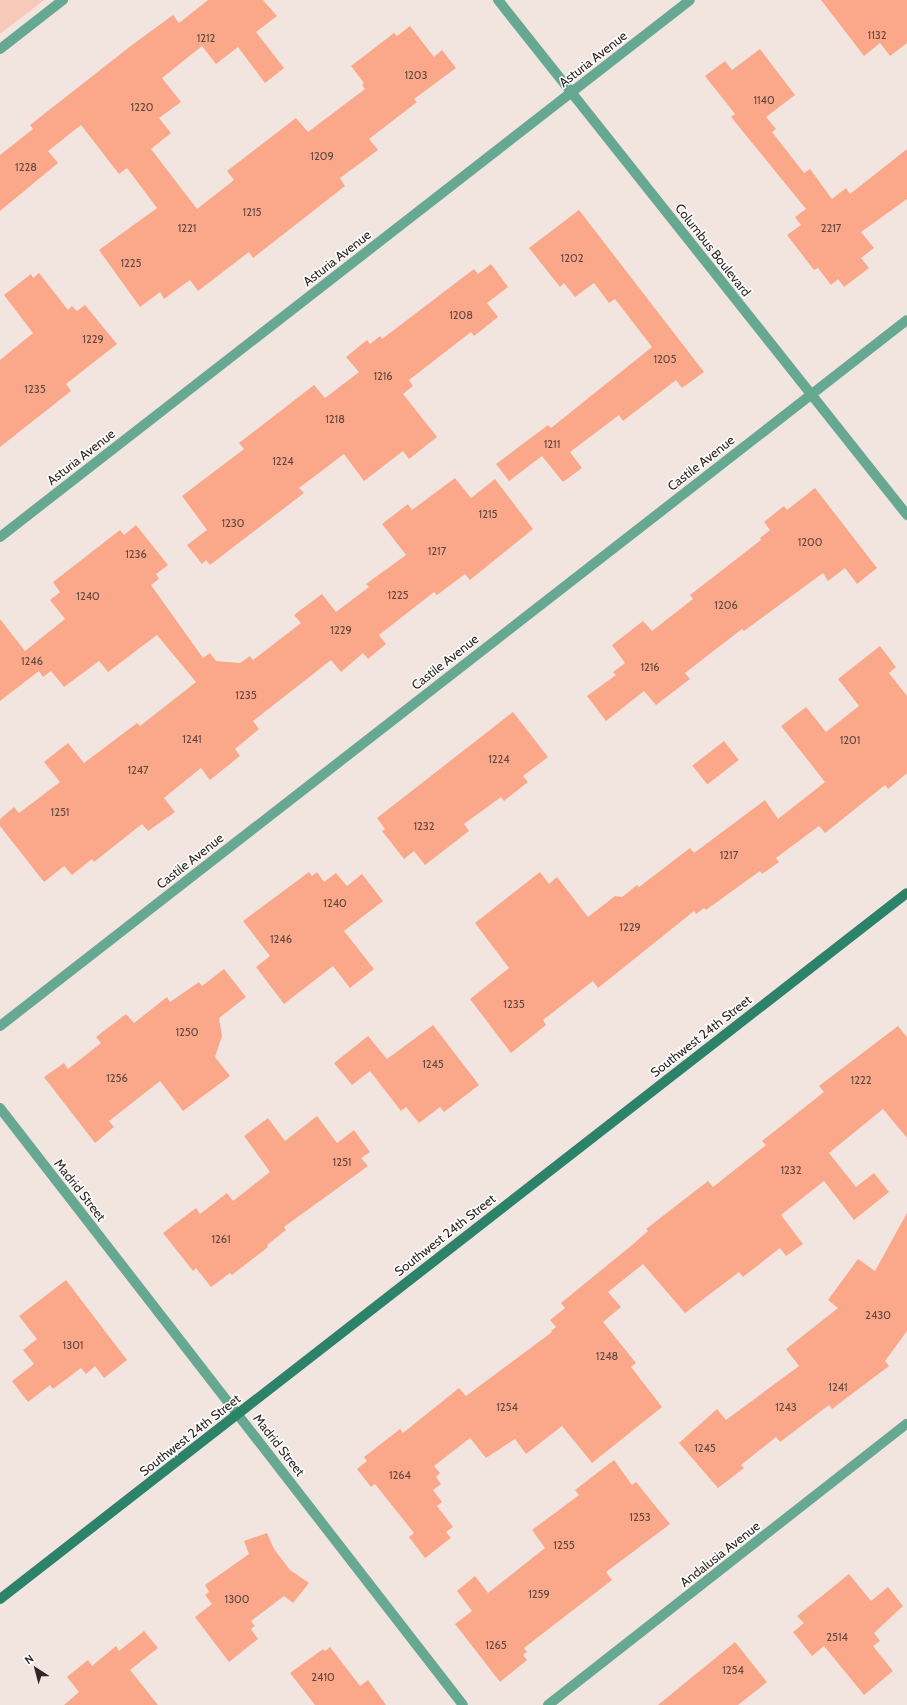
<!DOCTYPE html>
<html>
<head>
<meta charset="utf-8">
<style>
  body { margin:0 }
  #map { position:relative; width:907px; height:1705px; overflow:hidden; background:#f2e5e0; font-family:Cabin,sans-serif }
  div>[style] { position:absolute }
  .green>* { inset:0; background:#f7c9b9 }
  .building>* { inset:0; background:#fba88a; transform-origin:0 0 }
  .street>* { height:10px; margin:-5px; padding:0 5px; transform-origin:5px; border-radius:5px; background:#66a891 }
  .secondary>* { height:10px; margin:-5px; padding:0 5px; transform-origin:5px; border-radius:5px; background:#2d836a }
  span { translate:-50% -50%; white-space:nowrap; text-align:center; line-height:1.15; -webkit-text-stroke:3px #fff; paint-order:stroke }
  .number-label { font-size:11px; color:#60483f }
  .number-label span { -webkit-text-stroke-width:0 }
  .street-label { font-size:13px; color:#2d2826 }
  .north { position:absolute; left:16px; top:1649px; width:40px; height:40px; -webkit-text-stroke:3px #fff; paint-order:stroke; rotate:324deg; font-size:11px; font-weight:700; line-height:16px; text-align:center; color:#2d2826 }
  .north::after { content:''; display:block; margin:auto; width:14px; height:18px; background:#2d2826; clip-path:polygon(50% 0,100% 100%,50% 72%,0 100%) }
</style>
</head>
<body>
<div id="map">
  <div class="green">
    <i style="clip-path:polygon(0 0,44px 0,0 34px)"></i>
  </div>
  <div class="building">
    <i style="clip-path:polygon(208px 0,263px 0,277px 16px,256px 32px,284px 68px,265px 83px,238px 47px,216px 64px,202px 46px,162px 78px,181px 102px,159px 118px,171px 133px,151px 149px,197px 209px,234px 180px,227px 171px,296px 118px,308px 132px,365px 89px,362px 85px,364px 83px,351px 66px,394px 33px,397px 36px,410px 26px,434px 57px,442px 50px,456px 68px,414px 99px,417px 102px,369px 139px,378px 150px,340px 178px,345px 186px,253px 258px,249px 252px,198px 291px,190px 280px,164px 299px,160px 292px,140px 307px,99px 250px,157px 208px,127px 168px,119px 174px,81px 125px,48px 151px,58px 163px,0 211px,0 155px,33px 129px,30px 125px,132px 45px,173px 15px,179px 23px)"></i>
    <i style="clip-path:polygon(821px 0,907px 0,907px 43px,890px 56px,880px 43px,864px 56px)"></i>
    <i style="clip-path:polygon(760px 49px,795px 95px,766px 117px,776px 129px,772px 132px,804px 173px,810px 169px,832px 199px,846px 188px,850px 194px,907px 149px,907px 199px,861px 232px,874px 248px,861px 258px,869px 268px,844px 287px,838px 279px,831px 285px,818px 268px,814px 270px,787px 235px,801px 225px,795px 217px,806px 209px,731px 117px,735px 114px,705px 76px,725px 61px,732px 70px)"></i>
    <i style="clip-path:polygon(579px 210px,704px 372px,682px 388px,676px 380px,623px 421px,619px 415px,570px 452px,582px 468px,563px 482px,542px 456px,509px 481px,496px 464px,548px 425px,551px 428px,652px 347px,615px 299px,609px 303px,594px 283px,575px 297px,564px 283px,560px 287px,529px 248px)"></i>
    <i style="clip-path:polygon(491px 264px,508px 287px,487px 303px,498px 317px,474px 336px,471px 332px,409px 380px,413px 386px,403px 394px,437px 437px,409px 459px,403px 451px,364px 481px,344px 454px,299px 488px,304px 493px,210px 565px,206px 560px,202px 564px,187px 545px,207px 530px,182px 496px,244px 449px,239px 443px,314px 385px,325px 398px,359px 372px,346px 357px,367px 340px,370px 344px,380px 336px,382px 339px,474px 269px,478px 274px)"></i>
    <i style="clip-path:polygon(39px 273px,68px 310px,72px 306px,77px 311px,85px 305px,117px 344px,66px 384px,71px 391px,0 447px,0 360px,33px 333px,4px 295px,31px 274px,33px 278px)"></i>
    <i style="clip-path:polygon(455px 478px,471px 498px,495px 479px,533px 529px,470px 580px,465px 574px,437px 595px,434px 592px,379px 635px,386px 644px,368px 659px,363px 653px,341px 672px,331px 660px,253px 721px,259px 729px,235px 749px,240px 756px,210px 780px,201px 768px,164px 798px,175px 812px,148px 831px,142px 824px,94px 862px,92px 859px,72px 875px,64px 866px,44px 882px,0 826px,0 819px,14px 807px,19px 813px,60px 782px,44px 762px,68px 743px,84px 763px,137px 723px,140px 726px,196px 682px,157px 635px,108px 672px,99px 661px,64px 687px,51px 671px,43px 677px,39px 671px,0 701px,0 619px,25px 651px,65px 619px,50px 600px,60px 592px,53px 582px,120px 530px,124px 535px,136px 525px,168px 565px,156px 574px,159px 579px,151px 585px,203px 658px,210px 653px,216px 661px,240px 663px,250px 656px,253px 660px,301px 623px,294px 615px,322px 594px,336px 612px,369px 587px,366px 584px,406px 555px,382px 524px,408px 504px,412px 510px)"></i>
    <i style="clip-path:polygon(815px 488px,877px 568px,857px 584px,845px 568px,828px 581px,823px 573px,744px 631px,742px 629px,685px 673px,690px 679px,656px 705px,644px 691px,606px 721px,587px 696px,616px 675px,613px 672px,625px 663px,612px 645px,643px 621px,652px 631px,693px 599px,690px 595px,761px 540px,760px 538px,770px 530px,764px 522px,784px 506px,787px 510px)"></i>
    <i style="clip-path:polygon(880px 646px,896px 667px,889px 673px,907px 696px,907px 773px,888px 789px,885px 785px,825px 833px,819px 826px,776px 858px,779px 862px,762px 874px,760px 871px,706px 910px,704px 908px,696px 914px,694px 911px,598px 988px,593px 981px,543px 1020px,546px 1025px,511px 1053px,470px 999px,509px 968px,475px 923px,540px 872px,549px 884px,557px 877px,588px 917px,615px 896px,622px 897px,637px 885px,639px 887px,690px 848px,694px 853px,765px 800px,778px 819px,825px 782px,781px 726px,806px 707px,826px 732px,859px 706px,838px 679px)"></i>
    <i style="clip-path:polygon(513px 712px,548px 757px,523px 776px,528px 782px,504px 801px,501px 797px,464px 824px,469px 831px,425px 865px,414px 851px,404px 859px,382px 831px,385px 829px,377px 818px)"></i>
    <i style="left:724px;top:741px;width:24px;height:40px;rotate:52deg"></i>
    <i style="clip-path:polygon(309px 872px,312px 876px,317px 872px,324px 882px,336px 873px,347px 886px,362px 874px,383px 901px,344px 931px,374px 969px,350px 988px,333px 966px,284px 1004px,256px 967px,270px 956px,243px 921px)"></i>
    <i style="clip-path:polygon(224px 969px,246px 997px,219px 1018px,222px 1036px,215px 1057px,230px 1076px,183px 1111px,160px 1081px,109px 1121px,114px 1127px,95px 1143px,44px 1077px,64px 1063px,68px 1069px,101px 1043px,96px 1037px,126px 1014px,134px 1023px,167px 997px,170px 1002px,199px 982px,202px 986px)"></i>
    <i style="clip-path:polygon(433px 1025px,479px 1085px,444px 1112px,440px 1107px,419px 1123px,406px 1107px,401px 1111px,370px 1071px,352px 1085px,334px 1063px,368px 1036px,387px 1059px)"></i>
    <i style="clip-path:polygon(898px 1026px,907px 1037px,907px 1138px,883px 1109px,829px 1153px,856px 1187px,874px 1173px,889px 1192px,854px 1220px,824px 1181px,781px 1215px,803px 1244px,786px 1256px,780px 1248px,743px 1277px,739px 1272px,685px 1313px,643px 1264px,608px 1292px,621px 1307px,603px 1322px,636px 1363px,631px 1367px,662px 1407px,592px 1463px,562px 1426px,526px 1454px,515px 1439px,486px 1458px,470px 1438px,434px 1466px,440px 1473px,436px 1477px,441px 1484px,433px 1490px,442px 1502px,437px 1506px,453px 1527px,446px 1532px,451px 1538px,425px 1558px,409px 1537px,414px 1533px,375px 1484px,371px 1487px,357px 1469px,367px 1461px,364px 1457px,400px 1429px,403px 1433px,459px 1388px,466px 1396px,552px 1332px,551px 1331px,556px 1327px,550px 1320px,565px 1308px,561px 1303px,632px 1245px,648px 1231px,646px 1229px,708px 1181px,713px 1187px,766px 1145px,762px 1141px,824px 1092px,819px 1086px)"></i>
    <i style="clip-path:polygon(317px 1116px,337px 1143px,354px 1130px,370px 1152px,361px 1158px,368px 1166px,284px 1227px,286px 1230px,267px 1245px,268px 1247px,232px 1275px,230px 1273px,211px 1287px,196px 1268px,193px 1271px,163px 1233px,196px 1208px,200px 1214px,227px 1193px,233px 1201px,270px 1172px,244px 1136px,268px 1118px,285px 1141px)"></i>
    <i style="clip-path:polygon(907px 1213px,907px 1331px,885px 1361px,889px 1366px,832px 1409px,829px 1405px,780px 1442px,776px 1437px,741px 1465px,744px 1468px,718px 1488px,679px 1443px,717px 1409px,726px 1420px,799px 1366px,786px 1349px,838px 1308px,828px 1300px,858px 1259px,875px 1271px)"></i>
    <i style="clip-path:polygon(66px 1280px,127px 1360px,104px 1378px,95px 1366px,86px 1374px,81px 1368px,53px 1389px,50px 1385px,28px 1402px,12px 1381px,34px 1364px,23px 1350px,37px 1339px,19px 1316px)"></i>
    <i style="clip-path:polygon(614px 1460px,632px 1485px,636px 1482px,670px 1524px,606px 1572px,612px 1580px,524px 1648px,527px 1652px,523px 1655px,527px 1660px,500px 1682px,455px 1624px,472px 1611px,457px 1591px,475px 1576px,488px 1593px,545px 1548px,532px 1530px,579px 1495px,575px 1490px)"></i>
    <i style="clip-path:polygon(267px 1533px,274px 1549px,290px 1570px,309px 1583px,293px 1603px,284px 1596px,251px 1621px,255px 1626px,251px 1629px,258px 1639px,229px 1662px,195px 1617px,212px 1604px,205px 1595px,209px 1592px,205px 1585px,249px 1554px,244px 1541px)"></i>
    <i style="clip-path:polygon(849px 1574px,871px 1601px,888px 1587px,903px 1606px,874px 1633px,880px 1641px,873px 1646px,893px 1671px,864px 1695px,824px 1646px,812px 1656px,793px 1632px,804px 1623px,797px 1616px)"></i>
    <i style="clip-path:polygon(144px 1631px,158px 1648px,130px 1670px,158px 1705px,64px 1705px,79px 1692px,67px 1677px,88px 1660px,92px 1666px,116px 1646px,119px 1651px)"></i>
    <i style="clip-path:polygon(735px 1642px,767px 1682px,738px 1705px,658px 1705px)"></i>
    <i style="clip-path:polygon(330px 1647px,360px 1686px,368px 1680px,386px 1705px,315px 1705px,290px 1673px,323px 1649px,325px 1651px)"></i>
  </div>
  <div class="street">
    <i style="left:498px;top:0;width:658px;rotate:51.54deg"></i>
    <i style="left:0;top:49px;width:80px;rotate:-37.9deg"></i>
    <i style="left:0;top:537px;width:874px;rotate:-37.89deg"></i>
    <i style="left:0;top:1026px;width:1149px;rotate:-37.9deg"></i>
    <i style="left:0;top:1108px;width:755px;rotate:52.2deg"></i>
    <i style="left:548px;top:1705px;width:456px;rotate:-38.1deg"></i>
  </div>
  <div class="secondary">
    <i style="left:0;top:1599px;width:1149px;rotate:-37.9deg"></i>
  </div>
  <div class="number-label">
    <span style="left:877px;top:35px">1132</span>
    <span style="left:206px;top:38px">1212</span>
    <span style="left:416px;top:75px">1203</span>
    <span style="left:764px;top:100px">1140</span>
    <span style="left:142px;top:107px">1220</span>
    <span style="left:322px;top:156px">1209</span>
    <span style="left:26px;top:167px">1228</span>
    <span style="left:252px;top:212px">1215</span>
    <span style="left:187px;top:228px">1221</span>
    <span style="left:831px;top:228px">2217</span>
    <span style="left:572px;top:258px">1202</span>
    <span style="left:131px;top:263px">1225</span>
    <span style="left:461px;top:315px">1208</span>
    <span style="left:93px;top:339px">1229</span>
    <span style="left:665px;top:359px">1205</span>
    <span style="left:383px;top:376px">1216</span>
    <span style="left:35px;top:389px">1235</span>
    <span style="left:335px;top:419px">1218</span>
    <span style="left:552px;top:444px">1211</span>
    <span style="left:283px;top:461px">1224</span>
    <span style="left:488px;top:514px">1215</span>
    <span style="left:233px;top:523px">1230</span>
    <span style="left:810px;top:542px">1200</span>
    <span style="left:437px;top:551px">1217</span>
    <span style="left:136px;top:554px">1236</span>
    <span style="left:398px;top:595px">1225</span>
    <span style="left:88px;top:596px">1240</span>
    <span style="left:726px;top:605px">1206</span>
    <span style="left:341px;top:630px">1229</span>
    <span style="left:32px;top:661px">1246</span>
    <span style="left:650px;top:667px">1216</span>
    <span style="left:246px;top:695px">1235</span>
    <span style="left:192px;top:739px">1241</span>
    <span style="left:850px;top:740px">1201</span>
    <span style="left:499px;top:759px">1224</span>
    <span style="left:138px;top:770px">1247</span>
    <span style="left:60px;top:812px">1251</span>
    <span style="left:424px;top:826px">1232</span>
    <span style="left:729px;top:855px">1217</span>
    <span style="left:335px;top:903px">1240</span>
    <span style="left:630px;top:927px">1229</span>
    <span style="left:281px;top:939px">1246</span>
    <span style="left:514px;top:1004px">1235</span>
    <span style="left:187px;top:1032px">1250</span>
    <span style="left:433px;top:1064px">1245</span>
    <span style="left:117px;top:1078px">1256</span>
    <span style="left:861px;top:1080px">1222</span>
    <span style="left:342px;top:1162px">1251</span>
    <span style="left:791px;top:1170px">1232</span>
    <span style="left:221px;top:1239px">1261</span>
    <span style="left:878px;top:1315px">2430</span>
    <span style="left:73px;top:1345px">1301</span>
    <span style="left:607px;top:1356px">1248</span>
    <span style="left:838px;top:1387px">1241</span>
    <span style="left:507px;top:1407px">1254</span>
    <span style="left:786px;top:1407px">1243</span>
    <span style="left:705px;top:1448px">1245</span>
    <span style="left:400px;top:1475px">1264</span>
    <span style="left:640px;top:1517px">1253</span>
    <span style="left:564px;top:1545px">1255</span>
    <span style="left:539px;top:1594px">1259</span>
    <span style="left:237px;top:1599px">1300</span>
    <span style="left:837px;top:1637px">2514</span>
    <span style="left:496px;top:1645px">1265</span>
    <span style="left:733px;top:1670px">1254</span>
    <span style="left:323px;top:1677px">2410</span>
  </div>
  <div class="street-label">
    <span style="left:593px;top:59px;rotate:-38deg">Asturia Avenue</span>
    <span style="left:713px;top:250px;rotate:52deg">Columbus Boulevard</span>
    <span style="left:337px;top:258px;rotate:-38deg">Asturia Avenue</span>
    <span style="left:81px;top:457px;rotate:-38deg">Asturia Avenue</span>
    <span style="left:701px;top:463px;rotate:-38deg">Castile Avenue</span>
    <span style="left:445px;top:662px;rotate:-38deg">Castile Avenue</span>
    <span style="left:190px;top:861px;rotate:-38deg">Castile Avenue</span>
    <span style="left:701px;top:1036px;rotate:-38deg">Southwest 24th Street</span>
    <span style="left:80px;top:1190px;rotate:52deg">Madrid Street</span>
    <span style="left:445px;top:1235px;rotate:-38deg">Southwest 24th Street</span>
    <span style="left:190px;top:1435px;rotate:-38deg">Southwest 24th Street</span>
    <span style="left:279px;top:1445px;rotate:52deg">Madrid Street</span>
    <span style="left:720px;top:1554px;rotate:-38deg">Andalusia Avenue</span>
  </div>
  <div class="north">N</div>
</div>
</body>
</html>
